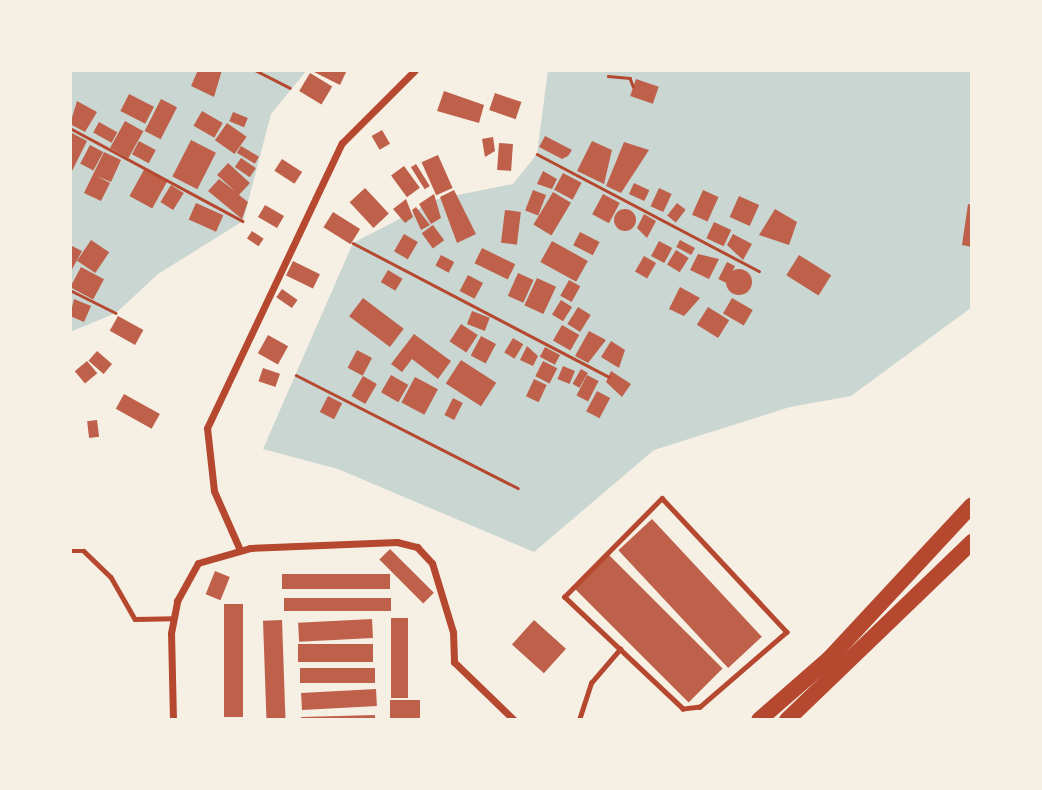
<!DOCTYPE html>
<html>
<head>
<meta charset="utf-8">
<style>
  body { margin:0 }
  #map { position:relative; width:1042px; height:790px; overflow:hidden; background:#f6efe4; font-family:Overpass,sans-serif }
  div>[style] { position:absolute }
  .water>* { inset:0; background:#c9d6d2 }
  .building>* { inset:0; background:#bf614a; transform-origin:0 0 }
  .round { border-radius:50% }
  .path>* { height:2.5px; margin:-1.25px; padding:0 1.25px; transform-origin:1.25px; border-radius:1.25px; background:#b5482f }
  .service>* { height:4.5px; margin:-2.25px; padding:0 2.25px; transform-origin:2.25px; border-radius:2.25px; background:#b5482f }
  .minor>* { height:7px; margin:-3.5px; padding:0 3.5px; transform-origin:3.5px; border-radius:3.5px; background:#b5482f }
  .trunk>* { height:16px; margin:-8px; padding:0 8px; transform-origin:8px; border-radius:8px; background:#b5482f }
  span { translate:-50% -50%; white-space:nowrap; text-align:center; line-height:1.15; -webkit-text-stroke:6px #f6efe4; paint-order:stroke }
  .frame { position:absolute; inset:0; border:72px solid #f6efe4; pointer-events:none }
</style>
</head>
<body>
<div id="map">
  <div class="water">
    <i style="clip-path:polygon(70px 70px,307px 70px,271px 114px,243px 221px,158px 274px,116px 313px,70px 332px)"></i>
    <i style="clip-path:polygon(548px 70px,972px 70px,972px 307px,851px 396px,790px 407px,654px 450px,534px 552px,338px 469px,263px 449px,353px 243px,438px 199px,513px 184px,537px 154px)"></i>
  </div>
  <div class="building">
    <i style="clip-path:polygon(198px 70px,222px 70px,214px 97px,191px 86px)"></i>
    <i style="clip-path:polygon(310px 70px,347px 70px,340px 85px)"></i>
    <i style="left:310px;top:73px;width:26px;height:21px;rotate:31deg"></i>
    <i style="left:636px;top:79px;width:24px;height:18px;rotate:19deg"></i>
    <i style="clip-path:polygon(444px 91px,484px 105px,479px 123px,437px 111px)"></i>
    <i style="left:495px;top:93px;width:28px;height:18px;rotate:19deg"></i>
    <i style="left:129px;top:94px;width:28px;height:19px;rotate:27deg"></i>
    <i style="left:161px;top:99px;width:18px;height:36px;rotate:27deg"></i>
    <i style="clip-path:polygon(77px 101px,97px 112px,85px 132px,70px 124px)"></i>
    <i style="left:202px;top:111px;width:24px;height:17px;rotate:30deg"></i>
    <i style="left:233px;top:112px;width:16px;height:10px;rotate:22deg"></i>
    <i style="left:125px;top:121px;width:21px;height:31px;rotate:29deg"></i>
    <i style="left:99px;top:122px;width:21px;height:12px;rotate:29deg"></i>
    <i style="left:227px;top:123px;width:24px;height:21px;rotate:35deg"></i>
    <i style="left:382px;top:130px;width:16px;height:12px;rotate:60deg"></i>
    <i style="clip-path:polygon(70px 132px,87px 141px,70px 175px)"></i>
    <i style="clip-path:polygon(545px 136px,572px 150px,568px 156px,562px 159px,539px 147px)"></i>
    <i style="clip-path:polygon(493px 137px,495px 151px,485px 157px,482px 139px)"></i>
    <i style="left:191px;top:140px;width:28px;height:41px;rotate:27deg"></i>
    <i style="left:139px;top:141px;width:19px;height:15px;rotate:28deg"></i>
    <i style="clip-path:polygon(592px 141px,612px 150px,604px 184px,577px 171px)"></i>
    <i style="clip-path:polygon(624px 142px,649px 150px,621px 193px,606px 186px)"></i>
    <i style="left:499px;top:143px;width:14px;height:27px;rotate:4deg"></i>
    <i style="left:90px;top:145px;width:15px;height:21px;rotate:28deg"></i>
    <i style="left:241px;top:146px;width:21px;height:8px;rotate:31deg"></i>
    <i style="clip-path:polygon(104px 152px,121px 160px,111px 182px,97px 176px,110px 183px,101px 201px,84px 193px)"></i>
    <i style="left:438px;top:155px;width:36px;height:18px;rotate:66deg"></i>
    <i style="left:241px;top:158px;width:18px;height:11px;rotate:34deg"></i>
    <i style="left:282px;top:159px;width:24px;height:14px;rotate:33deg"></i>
    <i style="clip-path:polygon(228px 163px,250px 183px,239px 195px,248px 202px,242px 219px,208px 191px,219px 179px,235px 191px,217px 175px)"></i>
    <i style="left:416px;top:164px;width:26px;height:6px;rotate:58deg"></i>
    <i style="left:404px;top:166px;width:27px;height:16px;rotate:54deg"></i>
    <i style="left:145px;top:168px;width:26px;height:32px;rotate:29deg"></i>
    <i style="clip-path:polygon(543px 171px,557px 179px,552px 189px,537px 184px)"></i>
    <i style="left:563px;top:173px;width:21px;height:19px;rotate:28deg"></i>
    <i style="left:634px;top:183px;width:17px;height:12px;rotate:25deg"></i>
    <i style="left:171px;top:185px;width:15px;height:20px;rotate:32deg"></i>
    <i style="left:365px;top:188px;width:35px;height:21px;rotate:47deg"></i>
    <i style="left:659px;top:188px;width:14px;height:20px;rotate:25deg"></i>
    <i style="clip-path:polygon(454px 190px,476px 234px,457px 243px,440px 197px)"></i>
    <i style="left:533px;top:190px;width:14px;height:22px;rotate:21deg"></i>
    <i style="left:703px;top:190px;width:17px;height:27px;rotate:24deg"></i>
    <i style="left:553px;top:192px;width:21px;height:38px;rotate:31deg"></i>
    <i style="clip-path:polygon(434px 194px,441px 218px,431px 224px,419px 204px)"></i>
    <i style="left:603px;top:194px;width:19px;height:23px;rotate:28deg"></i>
    <i style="left:739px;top:196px;width:22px;height:23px;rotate:24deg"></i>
    <i style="clip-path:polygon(406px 199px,413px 217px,405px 223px,393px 209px)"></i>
    <i style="left:196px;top:203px;width:30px;height:18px;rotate:24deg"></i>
    <i style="left:677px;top:203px;width:11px;height:16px;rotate:38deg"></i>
    <i style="clip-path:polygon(968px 204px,972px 205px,972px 247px,962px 245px)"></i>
    <i style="left:265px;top:205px;width:22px;height:14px;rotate:30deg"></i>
    <i style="clip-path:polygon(416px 207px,430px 225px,421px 230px,412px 210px)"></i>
    <i class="round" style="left:614px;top:209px;width:22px;height:22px"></i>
    <i style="clip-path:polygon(775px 209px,797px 222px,789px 245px,759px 235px)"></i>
    <i style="left:505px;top:210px;width:16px;height:33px;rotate:7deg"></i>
    <i style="left:333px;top:212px;width:32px;height:18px;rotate:32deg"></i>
    <i style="clip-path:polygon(644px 214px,656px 221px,647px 238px,637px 228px)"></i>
    <i style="left:714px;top:222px;width:19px;height:18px;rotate:25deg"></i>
    <i style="left:433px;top:225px;width:19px;height:14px;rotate:54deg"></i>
    <i style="left:252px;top:231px;width:14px;height:9px;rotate:34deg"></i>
    <i style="left:580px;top:232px;width:22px;height:15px;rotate:27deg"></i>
    <i style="left:404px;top:234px;width:16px;height:20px;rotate:30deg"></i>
    <i style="clip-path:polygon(733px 234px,752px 244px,743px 260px,727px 245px)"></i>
    <i style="left:91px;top:240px;width:22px;height:25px;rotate:34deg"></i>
    <i style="left:680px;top:240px;width:17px;height:8px;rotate:28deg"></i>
    <i style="left:552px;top:241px;width:41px;height:24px;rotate:29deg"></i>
    <i style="left:659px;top:241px;width:15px;height:17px;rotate:28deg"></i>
    <i style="clip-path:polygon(70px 245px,82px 251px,70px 273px)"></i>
    <i style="left:482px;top:248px;width:37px;height:17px;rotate:26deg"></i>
    <i style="left:676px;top:250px;width:15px;height:17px;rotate:32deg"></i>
    <i style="clip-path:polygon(698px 254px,719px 259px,709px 279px,690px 270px)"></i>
    <i style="left:441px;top:255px;width:15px;height:12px;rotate:28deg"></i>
    <i style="left:799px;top:255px;width:38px;height:24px;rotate:32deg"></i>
    <i style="left:644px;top:256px;width:14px;height:18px;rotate:30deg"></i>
    <i style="left:293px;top:261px;width:30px;height:16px;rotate:26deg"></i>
    <i style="left:727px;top:262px;width:9px;height:19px;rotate:27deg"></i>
    <i style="left:81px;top:267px;width:26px;height:23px;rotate:28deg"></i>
    <i class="round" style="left:726px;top:269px;width:26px;height:26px"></i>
    <i style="left:388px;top:270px;width:17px;height:14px;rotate:31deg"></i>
    <i style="left:518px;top:273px;width:17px;height:25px;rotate:24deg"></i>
    <i style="left:468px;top:275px;width:17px;height:18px;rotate:28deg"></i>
    <i style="left:537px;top:278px;width:21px;height:30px;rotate:25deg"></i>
    <i style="left:569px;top:280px;width:13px;height:18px;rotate:29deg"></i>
    <i style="clip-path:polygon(680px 287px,700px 298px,684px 316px,669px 309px)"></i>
    <i style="left:282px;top:289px;width:19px;height:10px;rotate:35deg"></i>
    <i style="left:363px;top:298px;width:51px;height:23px;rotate:37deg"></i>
    <i style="left:732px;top:298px;width:24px;height:18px;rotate:30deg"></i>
    <i style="clip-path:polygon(74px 299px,91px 306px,84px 322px,70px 316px)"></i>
    <i style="left:561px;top:300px;width:13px;height:17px;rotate:32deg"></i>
    <i style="left:578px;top:307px;width:15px;height:20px;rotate:32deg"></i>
    <i style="left:708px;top:307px;width:25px;height:21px;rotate:32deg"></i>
    <i style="left:472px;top:311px;width:19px;height:14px;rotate:21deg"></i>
    <i style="left:118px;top:316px;width:29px;height:17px;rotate:29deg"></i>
    <i style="left:461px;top:324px;width:20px;height:21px;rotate:33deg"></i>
    <i style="left:562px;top:325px;width:20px;height:18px;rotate:30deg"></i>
    <i style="clip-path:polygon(589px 331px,606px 340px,588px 363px,575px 356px)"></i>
    <i style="clip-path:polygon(414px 334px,451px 361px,438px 379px,412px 359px,402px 372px,391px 364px)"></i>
    <i style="left:268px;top:335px;width:23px;height:21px;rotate:29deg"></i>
    <i style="left:481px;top:336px;width:17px;height:22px;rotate:28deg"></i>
    <i style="left:513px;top:338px;width:12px;height:17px;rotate:31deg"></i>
    <i style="clip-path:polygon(611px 341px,625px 350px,619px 368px,601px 357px)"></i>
    <i style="clip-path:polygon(527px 346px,538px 356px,533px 366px,520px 360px)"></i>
    <i style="left:545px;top:347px;width:17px;height:11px;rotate:28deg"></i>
    <i style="left:357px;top:350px;width:17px;height:20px;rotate:28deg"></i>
    <i style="left:97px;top:351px;width:20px;height:13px;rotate:41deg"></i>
    <i style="left:461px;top:360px;width:42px;height:28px;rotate:33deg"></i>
    <i style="left:87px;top:361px;width:16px;height:16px;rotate:50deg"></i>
    <i style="left:543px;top:361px;width:16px;height:17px;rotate:27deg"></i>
    <i style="left:563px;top:366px;width:13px;height:14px;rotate:23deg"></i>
    <i style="left:263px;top:368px;width:18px;height:14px;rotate:19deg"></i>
    <i style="left:581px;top:369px;width:8px;height:17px;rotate:30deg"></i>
    <i style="clip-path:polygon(611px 371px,631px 384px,622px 397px,606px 382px)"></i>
    <i style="left:391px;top:375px;width:20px;height:20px;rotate:30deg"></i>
    <i style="left:587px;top:375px;width:13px;height:23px;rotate:27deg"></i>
    <i style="left:363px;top:376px;width:16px;height:23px;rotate:30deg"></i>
    <i style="left:415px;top:377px;width:26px;height:29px;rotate:28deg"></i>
    <i style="left:534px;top:379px;width:14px;height:19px;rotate:25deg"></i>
    <i style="left:597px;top:391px;width:15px;height:23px;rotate:28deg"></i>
    <i style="left:124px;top:394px;width:41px;height:17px;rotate:29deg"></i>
    <i style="left:328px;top:396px;width:16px;height:18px;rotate:27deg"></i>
    <i style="left:453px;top:398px;width:11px;height:19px;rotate:27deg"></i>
    <i style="left:97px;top:420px;width:17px;height:10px;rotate:83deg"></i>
    <i style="left:652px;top:519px;width:161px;height:46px;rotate:47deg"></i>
    <i style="left:390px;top:549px;width:62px;height:15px;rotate:45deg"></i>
    <i style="left:608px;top:554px;width:162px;height:48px;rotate:45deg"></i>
    <i style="left:215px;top:571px;width:16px;height:25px;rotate:22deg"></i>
    <i style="left:390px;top:574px;width:15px;height:108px;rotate:90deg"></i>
    <i style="left:391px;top:598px;width:13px;height:107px;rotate:90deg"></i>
    <i style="left:224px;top:604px;width:19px;height:113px"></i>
    <i style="left:391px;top:618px;width:17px;height:80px"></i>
    <i style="left:372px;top:619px;width:19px;height:74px;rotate:87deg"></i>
    <i style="left:282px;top:620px;width:100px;height:19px;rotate:88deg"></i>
    <i style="left:534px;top:620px;width:43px;height:33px;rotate:42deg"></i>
    <i style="left:373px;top:644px;width:18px;height:75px;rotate:90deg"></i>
    <i style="left:375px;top:668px;width:15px;height:75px;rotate:90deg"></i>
    <i style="left:376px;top:689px;width:17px;height:75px;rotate:87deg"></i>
    <i style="left:390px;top:700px;width:30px;height:20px"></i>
    <i style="clip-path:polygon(375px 715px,375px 720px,302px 720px,301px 717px)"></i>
  </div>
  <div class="path">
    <i style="left:255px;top:70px;width:39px;rotate:27deg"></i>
    <i style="left:608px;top:76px;width:22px;rotate:5deg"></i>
    <i style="left:630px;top:78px;width:9px;rotate:69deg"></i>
    <i style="left:70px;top:128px;width:196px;rotate:28.3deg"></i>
    <i style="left:537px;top:154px;width:251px;rotate:27.8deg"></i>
    <i style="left:353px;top:243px;width:289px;rotate:27.6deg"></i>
    <i style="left:70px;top:290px;width:51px;rotate:26.6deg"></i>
    <i style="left:296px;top:375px;width:249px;rotate:27deg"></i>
  </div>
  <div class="service">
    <i style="left:662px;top:498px;width:183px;rotate:47deg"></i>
    <i style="left:787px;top:632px;width:115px;rotate:139.2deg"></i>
    <i style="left:700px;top:707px;width:17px;rotate:173deg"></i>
    <i style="left:683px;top:709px;width:163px;rotate:-136.7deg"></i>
    <i style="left:564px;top:597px;width:139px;rotate:-45.3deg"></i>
    <i style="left:70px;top:551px;width:14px"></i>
    <i style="left:84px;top:551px;width:37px;rotate:44deg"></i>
    <i style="left:111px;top:577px;width:48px;rotate:60.3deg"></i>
    <i style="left:135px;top:619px;width:39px;rotate:-1deg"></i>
    <i style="left:579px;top:720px;width:39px;rotate:-72deg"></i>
    <i style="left:591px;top:683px;width:45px;rotate:-49.5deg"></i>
  </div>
  <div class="minor">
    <i style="left:240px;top:550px;width:64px;rotate:-113.8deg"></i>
    <i style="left:214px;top:491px;width:63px;rotate:-96.3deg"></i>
    <i style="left:207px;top:428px;width:315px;rotate:-64.7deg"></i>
    <i style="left:342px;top:143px;width:103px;rotate:-45deg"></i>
    <i style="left:173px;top:720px;width:87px;rotate:-91.3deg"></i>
    <i style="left:171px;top:633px;width:33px;rotate:-79deg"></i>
    <i style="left:177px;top:601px;width:43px;rotate:-61.1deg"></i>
    <i style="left:198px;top:563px;width:54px;rotate:-16.1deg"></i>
    <i style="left:250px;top:548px;width:147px;rotate:-2.3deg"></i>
    <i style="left:397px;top:542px;width:21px;rotate:14deg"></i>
    <i style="left:417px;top:547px;width:22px;rotate:47deg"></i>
    <i style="left:432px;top:563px;width:72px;rotate:73.1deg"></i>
    <i style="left:453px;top:632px;width:30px;rotate:88deg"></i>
    <i style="left:454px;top:662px;width:83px;rotate:44deg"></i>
  </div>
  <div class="trunk">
    <i style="left:759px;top:720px;width:93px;rotate:-41.1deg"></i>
    <i style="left:829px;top:659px;width:210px;rotate:-47.1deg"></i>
    <i style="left:787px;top:720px;width:257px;rotate:-43.9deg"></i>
  </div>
  <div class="frame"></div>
</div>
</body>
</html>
